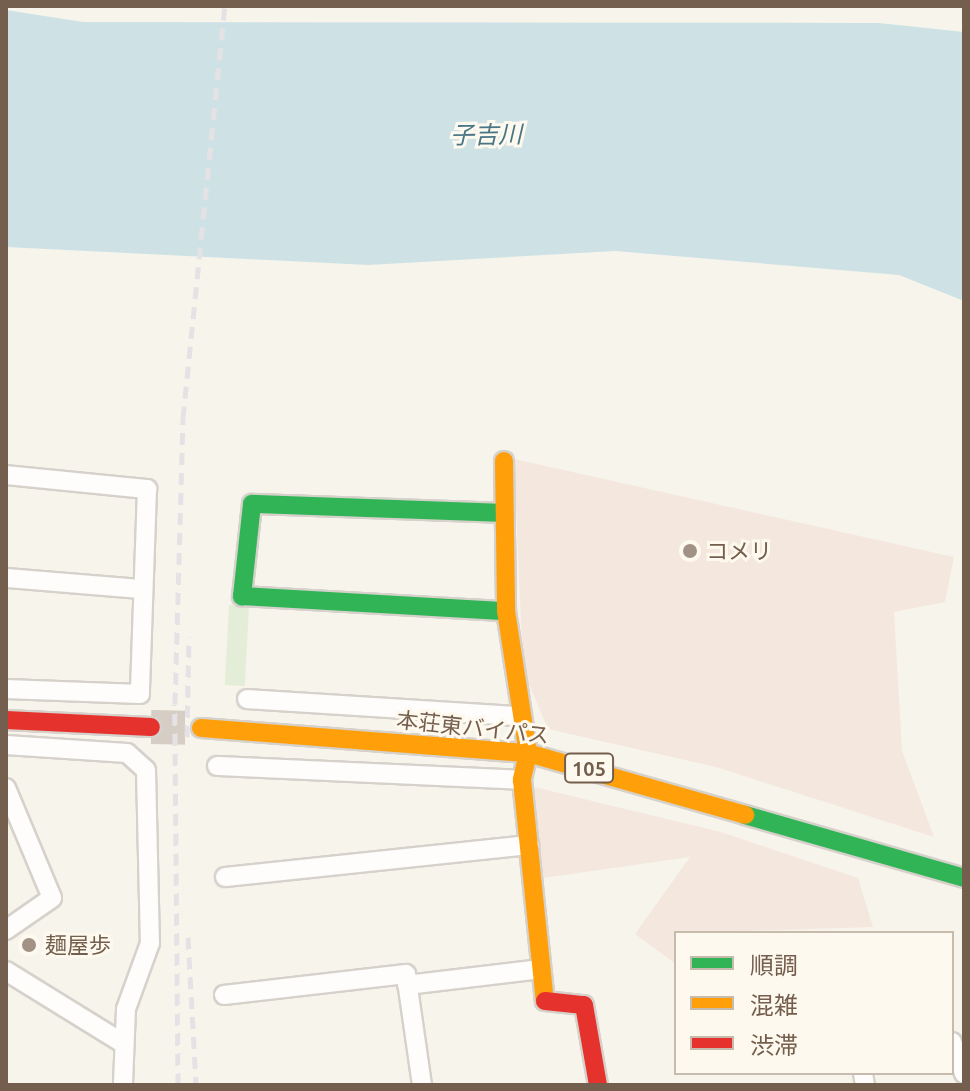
<!DOCTYPE html>
<html>
<head>
<meta charset="utf-8">
<style>
  body { margin:0 }
  #map { position:relative; width:970px; height:1091px; overflow:hidden; background:#f7f4ec; font-family:Ubuntu,"Noto Sans JP",sans-serif }
  div>[style] { position:absolute }
  .commercial>* { inset:0; background:#f4e7de }
  .green>* { inset:0; background:#e3edd8; transform-origin:0 0 }
  .water>* { inset:0; background:#cee2e6 }
  .highway-tunnel>* { height:34px; margin-top:-17px; transform-origin:0; background:repeating-linear-gradient(90deg,#d6cec4 0 34px,transparent 0 51px) }
  .roads { filter:drop-shadow(2px 0 #d6d1cb) drop-shadow(-2px 0 #d6d1cb) drop-shadow(0 2px #d6d1cb) drop-shadow(0 -2px #d6d1cb) }
  .street>* { height:18px; margin:-9px; padding:0 9px; transform-origin:9px; border-radius:9px; background:#fefdfc }
  .fast>* { height:18px; margin:-9px; padding:0 9px; transform-origin:9px; border-radius:9px; background:#30b455 }
  .slow>* { height:18px; margin:-9px; padding:0 9px; transform-origin:9px; border-radius:9px; background:#ff9f0a }
  .jam>* { height:18px; margin:-9px; padding:0 9px; transform-origin:9px; border-radius:9px; background:#e5322d }
  .rail>* { height:5px; margin-top:-2.5px; transform-origin:0; background:repeating-linear-gradient(90deg,#e5e2e5 0 12px,transparent 0 20px) }
  .dots>* { width:22px; height:22px; translate:-50% -50%; box-sizing:border-box; border:4px solid #fef9ee; border-radius:50% }
  span { translate:-50% -50%; white-space:nowrap; text-align:center; line-height:1.15; -webkit-text-stroke:6px #fef9ee; paint-order:stroke }
  .shield-label span { padding:2px 6px; background:#fef9ee; border:2px solid; border-radius:6px; -webkit-text-stroke-width:0 }
  .shield-label { font-size:20px; color:#745e4d; font-weight:700 }
  .poi-label { font-size:22px; color:#745e4d }
  .left { translate:0 -50%; text-align:left }
  .street-label { font-size:22px; color:#745e4d }
  .water-label { font-size:24px; color:#487686; font-style:italic }
  .frame { position:absolute; inset:0; border:8px solid #745e4d; pointer-events:none }
  .legend { position:absolute; left:674px; top:931px; width:280px; height:144px; box-sizing:border-box; background:#fef9ee; border:2px solid #c7bbae; margin:0; padding:10px 14px; list-style:none; font-size:24px; color:#745e4d }
  .legend li { display:flex; align-items:center; gap:16px; height:40px }
  .legend b { width:40px; border:2px solid #c7bbae }
</style>
</head>
<body>
<div id="map">
  <div class="commercial">
    <i style="clip-path:polygon(514px 459px,954px 557px,945px 602px,894px 612px,902px 751px,934px 837px,716px 767px,548px 729px,523px 670px)"></i>
    <i style="clip-path:polygon(534px 787px,721px 832px,858px 878px,873px 927px,676px 933px,676px 964px,635px 934px,690px 857px,543px 878px)"></i>
  </div>
  <div class="green">
    <i style="left:229px;top:605px;width:20px;height:80px;rotate:3deg"></i>
  </div>
  <div class="water">
    <i style="clip-path:polygon(6px 10px,83px 22px,879px 23px,964px 32px,964px 301px,899px 275px,615px 251px,368px 265px,6px 247px)"></i>
  </div>
  <div class="highway-tunnel">
    <i style="left:151px;top:727px;width:50px;rotate:1.1deg"></i>
  </div>
  <div class="roads">
    <div class="street">
      <i style="left:6px;top:475px;width:142px;rotate:5.7deg"></i>
      <i style="left:147px;top:489px;width:205px;rotate:92deg"></i>
      <i style="left:140px;top:694px;width:134px;rotate:-177.9deg"></i>
      <i style="left:6px;top:578px;width:135px;rotate:4.7deg"></i>
      <i style="left:247px;top:699px;width:272px;rotate:3.6deg"></i>
      <i style="left:6px;top:745px;width:121px;rotate:3.8deg"></i>
      <i style="left:127px;top:753px;width:25px;rotate:42deg"></i>
      <i style="left:146px;top:770px;width:173px;rotate:88.7deg"></i>
      <i style="left:150px;top:943px;width:70px;rotate:110deg"></i>
      <i style="left:126px;top:1009px;width:76px;rotate:92.3deg"></i>
      <i style="left:217px;top:766px;width:305px;rotate:2.6deg"></i>
      <i style="left:6px;top:788px;width:119px;rotate:67.3deg"></i>
      <i style="left:52px;top:898px;width:56px;rotate:145.2deg"></i>
      <i style="left:225px;top:877px;width:306px;rotate:-6deg"></i>
      <i style="left:6px;top:971px;width:139px;rotate:31.7deg"></i>
      <i style="left:407px;top:985px;width:135px;rotate:-6.8deg"></i>
      <i style="left:224px;top:995px;width:183px;rotate:-6.6deg"></i>
      <i style="left:406px;top:974px;width:112px;rotate:81.8deg"></i>
      <i style="left:952px;top:1042px;width:34px;rotate:69deg"></i>
      <i style="left:863px;top:1073px;width:12px;rotate:81deg"></i>
    </div>
    <div class="fast">
      <i style="left:503px;top:513px;width:251px;rotate:-177.9deg"></i>
      <i style="left:252px;top:504px;width:93px;rotate:96.2deg"></i>
      <i style="left:242px;top:596px;width:264px;rotate:3.3deg"></i>
      <i style="left:745px;top:815px;width:228px;rotate:16deg"></i>
    </div>
    <div class="slow">
      <i style="left:504px;top:461px;width:150px;rotate:89.2deg"></i>
      <i style="left:506px;top:611px;width:144px;rotate:81.2deg"></i>
      <i style="left:528px;top:753px;width:28px;rotate:103deg"></i>
      <i style="left:522px;top:780px;width:222px;rotate:84.1deg"></i>
      <i style="left:201px;top:728px;width:328px;rotate:4.4deg"></i>
      <i style="left:528px;top:753px;width:226px;rotate:15.9deg"></i>
    </div>
    <div class="jam">
      <i style="left:6px;top:720px;width:145px;rotate:2.8deg"></i>
      <i style="left:545px;top:1001px;width:39px;rotate:6deg"></i>
      <i style="left:584px;top:1005px;width:81px;rotate:80.1deg"></i>
    </div>
  </div>
  <div class="rail">
    <i style="left:187px;top:737px;width:100px;rotate:-88.9deg"></i>
    <i style="left:188px;top:937px;width:148px;rotate:86.9deg"></i>
    <i style="left:178px;top:1085px;width:381px;rotate:-90.5deg"></i>
    <i style="left:175px;top:704px;width:286px;rotate:-88.4deg"></i>
    <i style="left:183px;top:418px;width:414px;rotate:-84.2deg"></i>
  </div>
  <div class="dots">
    <i style="left:690px;top:551px;background:#a29285"></i>
    <i style="left:29px;top:945px;background:#a29285"></i>
  </div>
  <div class="shield-label">
    <span style="left:589px;top:768px">105</span>
  </div>
  <div class="poi-label">
    <span class="left" style="left:706px;top:551px">コメリ</span>
    <span class="left" style="left:45px;top:945px">麺屋歩</span>
  </div>
  <div class="street-label">
    <span style="left:473px;top:727px;rotate:6deg">本荘東バイパス</span>
  </div>
  <div class="water-label">
    <span style="left:486px;top:135px;rotate:-1deg">子吉川</span>
  </div>
  <div class="frame"></div>
  <ul class="legend">
  <li><b style="height:10px;background:#30b455"></b>順調</li>
  <li><b style="height:10px;background:#ff9f0a"></b>混雑</li>
  <li><b style="height:10px;background:#e5322d"></b>渋滞</li>
  </ul>
</div>
</body>
</html>
